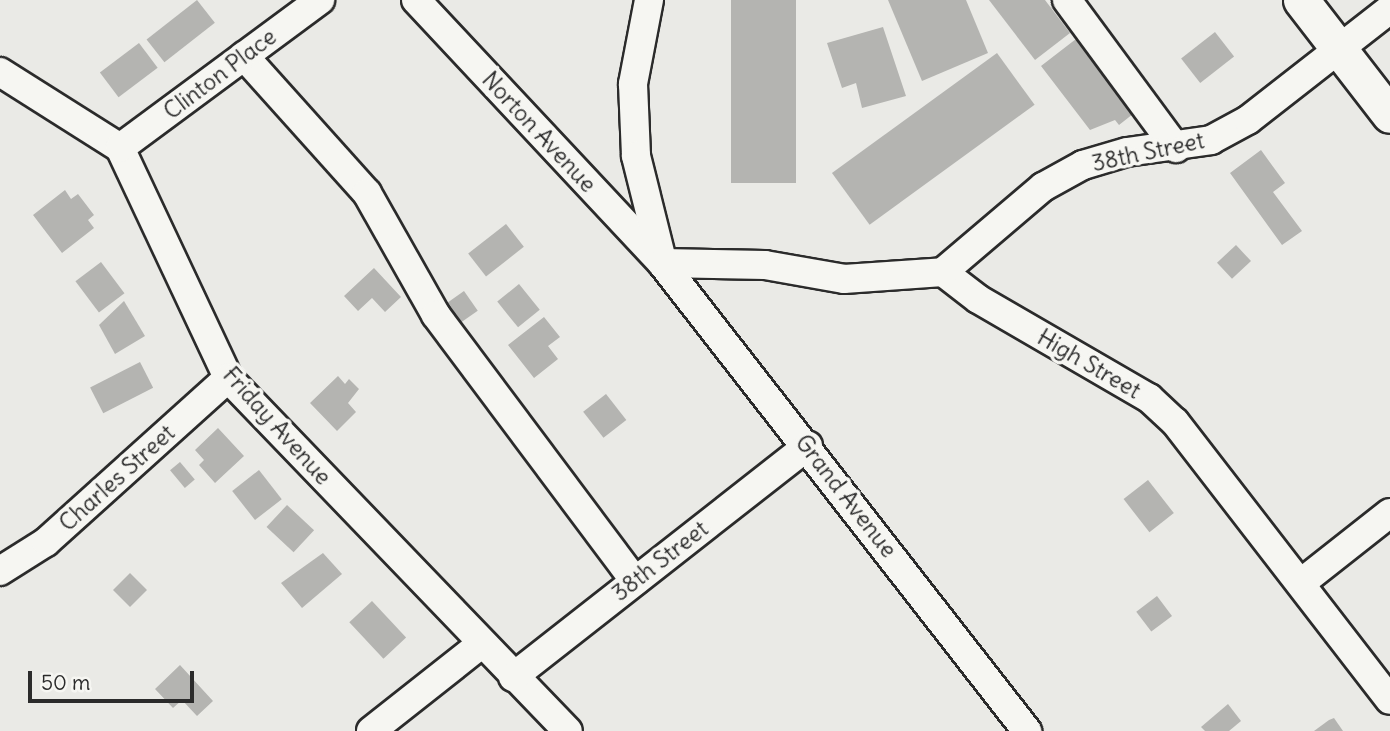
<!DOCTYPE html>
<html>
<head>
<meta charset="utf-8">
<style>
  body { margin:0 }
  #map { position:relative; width:1390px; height:731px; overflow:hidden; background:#eaeae6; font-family:Delius,sans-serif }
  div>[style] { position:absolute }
  .building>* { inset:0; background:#b4b4b1; transform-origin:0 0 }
  .roads { filter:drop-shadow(2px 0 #2b2b2b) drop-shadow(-2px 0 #2b2b2b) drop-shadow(0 2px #2b2b2b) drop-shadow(0 -2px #2b2b2b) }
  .minor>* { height:28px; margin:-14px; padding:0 14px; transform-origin:14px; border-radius:14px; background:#f6f6f2 }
  .major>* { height:35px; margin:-17.5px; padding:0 17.5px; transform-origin:17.5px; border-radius:17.5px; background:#f6f6f2 }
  span { translate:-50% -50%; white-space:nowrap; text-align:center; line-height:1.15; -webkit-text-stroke:7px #f6f6f2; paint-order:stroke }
  .street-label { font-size:23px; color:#2b2b2b }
  .scale { position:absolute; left:28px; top:671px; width:166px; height:32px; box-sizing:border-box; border:4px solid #2b2b2b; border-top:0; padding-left:9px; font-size:21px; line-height:24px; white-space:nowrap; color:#2b2b2b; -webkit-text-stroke:5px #f6f6f2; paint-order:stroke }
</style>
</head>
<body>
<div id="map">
  <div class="building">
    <i style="left:197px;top:0;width:29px;height:64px;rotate:52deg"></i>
    <i style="left:731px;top:0;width:65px;height:183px"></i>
    <i style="clip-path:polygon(888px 0,966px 0,988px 53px,922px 81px)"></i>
    <i style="clip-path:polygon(989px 0,1045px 0,1070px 33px,1035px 60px)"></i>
    <i style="clip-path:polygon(883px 27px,906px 96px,862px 108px,856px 83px,842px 88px,827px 43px)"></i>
    <i style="left:1215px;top:32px;width:31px;height:43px;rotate:52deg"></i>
    <i style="clip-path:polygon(1076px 39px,1133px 114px,1119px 125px,1115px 120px,1090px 130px,1041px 66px)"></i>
    <i style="left:139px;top:43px;width:31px;height:49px;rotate:53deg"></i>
    <i style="left:997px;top:53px;width:64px;height:204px;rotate:54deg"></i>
    <i style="clip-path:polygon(1261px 150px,1285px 183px,1273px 192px,1302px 231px,1282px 245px,1230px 173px)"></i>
    <i style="clip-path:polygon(65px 190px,71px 199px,78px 194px,94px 215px,88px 220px,94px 228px,62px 253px,33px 215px)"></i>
    <i style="left:506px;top:224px;width:29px;height:48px;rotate:52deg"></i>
    <i style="left:1236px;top:245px;width:22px;height:26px;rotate:47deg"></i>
    <i style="left:101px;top:262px;width:39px;height:32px;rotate:53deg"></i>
    <i style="clip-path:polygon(374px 268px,401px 297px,385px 312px,372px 298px,358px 311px,344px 296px)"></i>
    <i style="left:519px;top:284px;width:33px;height:28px;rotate:51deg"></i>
    <i style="left:464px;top:291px;width:24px;height:29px;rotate:55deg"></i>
    <i style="clip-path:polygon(124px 301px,145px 336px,115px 354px,99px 325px)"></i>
    <i style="clip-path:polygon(544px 317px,560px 337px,548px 346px,558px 359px,534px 378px,508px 345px)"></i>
    <i style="left:140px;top:362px;width:29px;height:56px;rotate:63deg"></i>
    <i style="clip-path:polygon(338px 376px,345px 384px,349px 379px,359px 389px,348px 403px,356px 412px,337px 431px,310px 403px)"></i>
    <i style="left:606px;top:394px;width:33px;height:29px;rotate:52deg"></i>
    <i style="clip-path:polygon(218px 428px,244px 456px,215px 483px,199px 465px,204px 460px,195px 450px)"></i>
    <i style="left:180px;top:462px;width:23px;height:13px;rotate:50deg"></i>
    <i style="left:259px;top:470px;width:37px;height:34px;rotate:52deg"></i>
    <i style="left:1148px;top:480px;width:42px;height:31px;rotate:52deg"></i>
    <i style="left:287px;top:505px;width:37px;height:30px;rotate:43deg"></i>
    <i style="clip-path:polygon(323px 553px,342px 574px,302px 608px,281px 583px)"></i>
    <i style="left:130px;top:573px;width:24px;height:24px;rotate:45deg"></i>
    <i style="left:1157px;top:596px;width:25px;height:26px;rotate:53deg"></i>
    <i style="left:372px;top:601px;width:50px;height:31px;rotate:47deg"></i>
    <i style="clip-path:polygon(180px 665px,213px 701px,197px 716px,182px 700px,173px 708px,155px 689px)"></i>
    <i style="clip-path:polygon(1228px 704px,1241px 721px,1229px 731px,1205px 731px,1201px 727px)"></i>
    <i style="clip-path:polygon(1334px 718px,1343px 731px,1314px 731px,1329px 720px)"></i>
  </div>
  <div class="roads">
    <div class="minor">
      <i style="left:416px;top:0;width:360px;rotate:46.9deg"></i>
      <i style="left:662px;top:263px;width:594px;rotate:52.05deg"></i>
      <i style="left:649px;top:0;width:86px;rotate:100.8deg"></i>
      <i style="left:633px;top:84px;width:72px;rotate:87.6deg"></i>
      <i style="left:636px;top:156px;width:107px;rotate:76deg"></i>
      <i style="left:1067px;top:0;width:184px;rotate:53.6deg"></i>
      <i style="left:244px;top:56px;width:184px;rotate:48.1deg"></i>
      <i style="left:367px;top:193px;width:140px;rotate:60.5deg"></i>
      <i style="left:436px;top:315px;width:332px;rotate:53.2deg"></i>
      <i style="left:0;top:72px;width:142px;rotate:32.3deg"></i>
      <i style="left:120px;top:148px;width:254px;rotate:64.8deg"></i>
      <i style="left:228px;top:378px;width:490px;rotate:46.1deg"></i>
      <i style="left:120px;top:148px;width:249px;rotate:-36.5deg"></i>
      <i style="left:662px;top:263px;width:103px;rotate:1.1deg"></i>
      <i style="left:765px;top:265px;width:80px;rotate:10deg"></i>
      <i style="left:844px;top:279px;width:99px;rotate:-4deg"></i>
      <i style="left:943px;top:272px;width:44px;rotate:37.6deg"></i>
      <i style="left:978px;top:299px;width:198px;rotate:30.1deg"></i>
      <i style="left:1149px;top:398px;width:35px;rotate:43deg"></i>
      <i style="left:1175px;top:422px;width:351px;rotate:52.3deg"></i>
      <i style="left:943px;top:272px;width:131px;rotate:-40.4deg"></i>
      <i style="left:1043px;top:187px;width:46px;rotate:-28.8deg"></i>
      <i style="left:1083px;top:165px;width:46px;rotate:-16.5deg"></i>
      <i style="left:1127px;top:152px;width:85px;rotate:-8.1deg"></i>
      <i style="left:1211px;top:140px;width:42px;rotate:-28.4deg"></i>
      <i style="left:1248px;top:120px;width:180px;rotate:-38deg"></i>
      <i style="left:0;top:571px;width:54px;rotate:-32.2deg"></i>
      <i style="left:46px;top:542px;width:245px;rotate:-42deg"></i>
      <i style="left:1301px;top:583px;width:113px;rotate:-38.2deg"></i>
      <i style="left:513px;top:677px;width:375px;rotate:-38.1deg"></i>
      <i style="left:371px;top:731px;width:139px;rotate:-38.3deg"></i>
    </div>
    <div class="major">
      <i style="left:1301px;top:0;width:145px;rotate:52.3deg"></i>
    </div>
  </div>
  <div class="street-label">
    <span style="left:220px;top:74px;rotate:-37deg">Clinton Place</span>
    <span style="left:539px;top:132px;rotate:47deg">Norton Avenue</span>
    <span style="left:1148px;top:152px;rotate:-12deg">38th Street</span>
    <span style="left:1089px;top:364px;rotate:30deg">High Street</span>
    <span style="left:277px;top:426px;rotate:48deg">Friday Avenue</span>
    <span style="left:117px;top:478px;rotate:-42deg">Charles Street</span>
    <span style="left:846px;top:496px;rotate:52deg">Grand Avenue</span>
    <span style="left:660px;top:561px;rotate:-38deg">38th Street</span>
  </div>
  <div class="scale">50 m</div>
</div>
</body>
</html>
